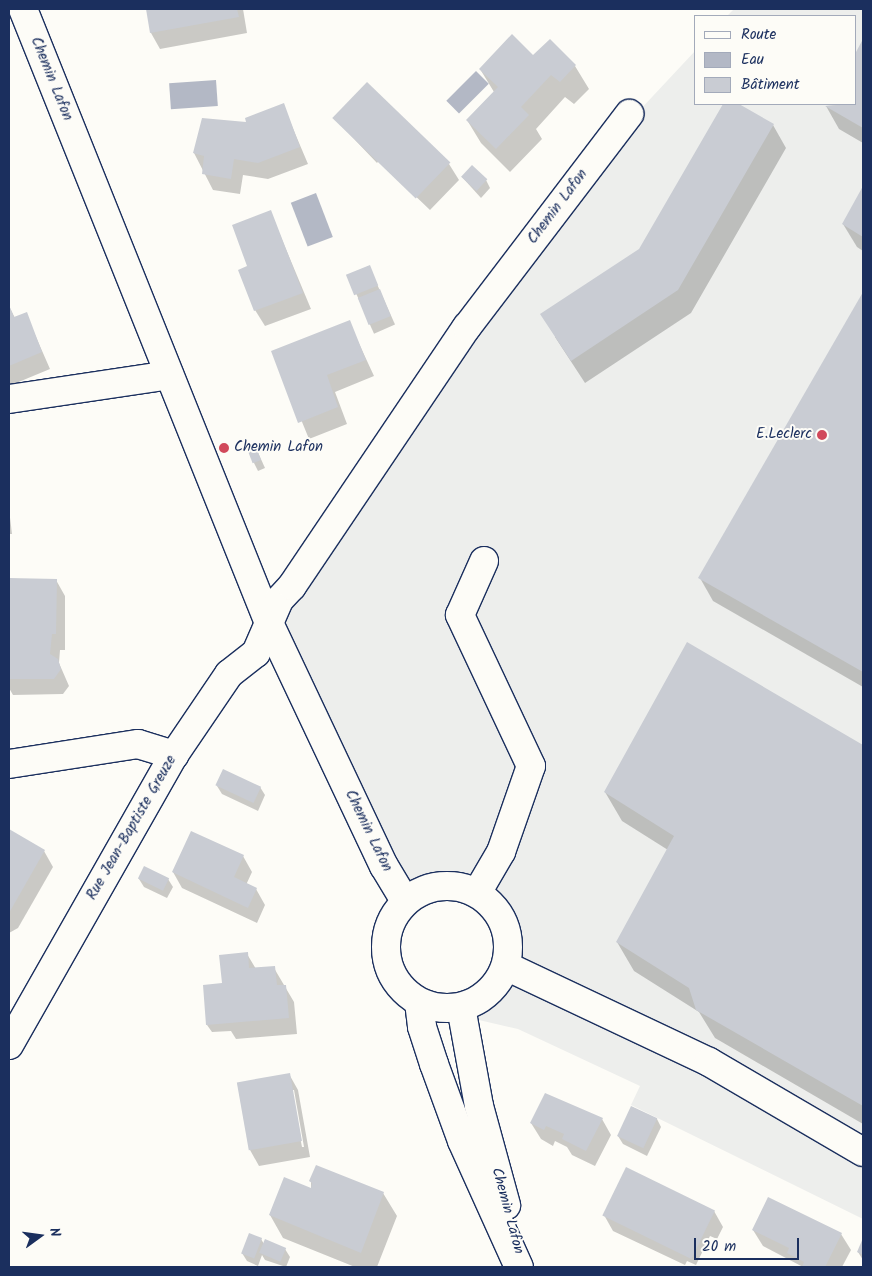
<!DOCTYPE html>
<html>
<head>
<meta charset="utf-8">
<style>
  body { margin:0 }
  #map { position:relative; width:872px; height:1276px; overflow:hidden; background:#fdfcf7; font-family:Kalam,sans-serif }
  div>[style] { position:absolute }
  .built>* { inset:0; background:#edeeec }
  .water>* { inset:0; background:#b3b8c5; transform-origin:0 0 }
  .shadow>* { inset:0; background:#0003; transform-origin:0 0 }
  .building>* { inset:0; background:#c9ccd3; transform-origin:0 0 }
  .roads { filter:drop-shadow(1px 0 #1b2f5e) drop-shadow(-1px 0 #1b2f5e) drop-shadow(0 1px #1b2f5e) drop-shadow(0 -1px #1b2f5e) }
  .minor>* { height:28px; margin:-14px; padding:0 14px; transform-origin:14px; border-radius:14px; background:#fdfcf7 }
  .minor>.ring { margin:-14px; padding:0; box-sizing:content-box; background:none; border:28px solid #fdfcf7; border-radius:50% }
  .dots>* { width:14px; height:14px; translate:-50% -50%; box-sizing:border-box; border:2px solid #fdfcf7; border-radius:50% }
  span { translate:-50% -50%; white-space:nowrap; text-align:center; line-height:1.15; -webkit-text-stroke:4px #fdfcf7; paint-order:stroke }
  .street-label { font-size:15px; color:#1b2f5e }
  .poi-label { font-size:15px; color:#1b2f5e }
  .right { translate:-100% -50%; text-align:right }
  .left { translate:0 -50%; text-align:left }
  .frame { position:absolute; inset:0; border:10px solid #1b2f5e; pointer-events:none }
  .legend { position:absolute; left:694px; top:15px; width:162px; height:90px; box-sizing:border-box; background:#fdfcf7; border:1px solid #a3aaba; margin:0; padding:6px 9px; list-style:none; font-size:15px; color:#1b2f5e }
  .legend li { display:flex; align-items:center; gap:10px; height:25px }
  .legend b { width:25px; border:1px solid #a3aaba }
  .north { position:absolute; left:15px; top:1211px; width:50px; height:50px; -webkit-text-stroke:4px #fdfcf7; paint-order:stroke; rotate:76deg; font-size:14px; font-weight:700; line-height:20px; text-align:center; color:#1b2f5e }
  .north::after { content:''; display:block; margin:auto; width:18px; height:22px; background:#1b2f5e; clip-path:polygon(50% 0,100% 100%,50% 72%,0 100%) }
  .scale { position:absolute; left:694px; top:1238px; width:105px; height:22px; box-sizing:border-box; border:2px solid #1b2f5e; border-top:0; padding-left:6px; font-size:15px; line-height:18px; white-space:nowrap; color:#1b2f5e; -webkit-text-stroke:4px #fdfcf7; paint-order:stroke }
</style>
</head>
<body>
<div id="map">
  <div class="built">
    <i style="clip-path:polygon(734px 9px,863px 9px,863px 1219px,631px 1105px,640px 1086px,518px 1029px,466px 1017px,498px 1001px,517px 971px,514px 921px,479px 886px,435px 881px,401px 900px,267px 626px,638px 112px,696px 50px,696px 104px,856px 104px,856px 16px,727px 16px)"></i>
  </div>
  <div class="water">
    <i style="left:476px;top:71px;width:18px;height:42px;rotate:45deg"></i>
    <i style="left:216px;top:80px;width:26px;height:47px;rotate:86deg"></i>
    <i style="left:316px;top:193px;width:47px;height:27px;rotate:69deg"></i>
  </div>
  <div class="shadow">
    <i style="clip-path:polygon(148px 9px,243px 9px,247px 33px,160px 49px,151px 33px)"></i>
    <i style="clip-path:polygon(863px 41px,863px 143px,839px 129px,826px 106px,856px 104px,856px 54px)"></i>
    <i style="clip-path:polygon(533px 56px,575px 66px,589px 89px,574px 104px,565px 97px,536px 129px,542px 139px,510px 172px,481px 143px,467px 120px,494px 92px,480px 69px)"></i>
    <i style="clip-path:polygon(367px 84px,449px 164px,459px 180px,430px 210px,386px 168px,380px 159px,377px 163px,334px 118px)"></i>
    <i style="clip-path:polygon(724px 104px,736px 104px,773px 125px,786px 148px,691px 313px,585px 383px,555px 337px,640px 250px)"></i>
    <i style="clip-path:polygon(283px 105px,308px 164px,268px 179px,243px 175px,240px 194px,213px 190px,194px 153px)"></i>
    <i style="clip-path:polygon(462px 177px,486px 180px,490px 188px,481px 198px)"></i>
    <i style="clip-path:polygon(863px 189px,863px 251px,857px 247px,843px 224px)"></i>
    <i style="clip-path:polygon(270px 211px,311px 309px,265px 326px,255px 310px,249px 267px)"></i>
    <i style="left:369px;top:266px;width:64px;height:23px;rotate:66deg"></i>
    <i style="clip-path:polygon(863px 295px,863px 687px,713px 601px,700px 578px)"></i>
    <i style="clip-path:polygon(9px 306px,15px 318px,26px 314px,50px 369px,9px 386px)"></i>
    <i style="clip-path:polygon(349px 322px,374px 376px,335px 392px,347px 424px,309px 439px,273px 351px)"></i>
    <i style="clip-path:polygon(256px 448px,265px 468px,258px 471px,254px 463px)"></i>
    <i style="clip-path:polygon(9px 509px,12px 534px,9px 534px)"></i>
    <i style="clip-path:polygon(9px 579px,56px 580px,65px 596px,65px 650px,60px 650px,59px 663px,69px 686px,63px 694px,13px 695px,9px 688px)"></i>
    <i style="clip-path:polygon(688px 644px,863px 746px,863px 1124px,715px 1038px,699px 1012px,634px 971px,617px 942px,668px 850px,622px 821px,605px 792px)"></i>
    <i style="clip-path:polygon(217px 786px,260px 787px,265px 795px,258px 811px,222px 794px)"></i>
    <i style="clip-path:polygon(9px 831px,44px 851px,53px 867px,18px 928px,9px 933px)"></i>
    <i style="clip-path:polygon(243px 856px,252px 872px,246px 885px,256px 889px,265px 905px,257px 923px,182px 888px,173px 872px)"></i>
    <i style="clip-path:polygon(139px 879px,168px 879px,173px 887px,167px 898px,144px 887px)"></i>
    <i style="clip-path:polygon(247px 954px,256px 969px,274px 968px,294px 1002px,297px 1034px,236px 1039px,231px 1031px,212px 1032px,207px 1025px)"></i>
    <i style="clip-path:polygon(evenodd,289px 1074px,298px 1090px,310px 1157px,259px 1166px,250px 1150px,289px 1074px,291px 1090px,294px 1090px,304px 1147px,302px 1147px,291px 1090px)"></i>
    <i style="clip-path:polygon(632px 1107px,657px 1119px,661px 1127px,647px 1156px,623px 1144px,618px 1136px)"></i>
    <i style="clip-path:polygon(602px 1119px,611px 1135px,595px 1166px,572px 1155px,567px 1147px,555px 1141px,553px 1146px,541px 1139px,531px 1123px)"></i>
    <i style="clip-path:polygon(311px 1181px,383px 1193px,397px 1216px,377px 1267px,355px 1267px,283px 1238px,270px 1215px,311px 1189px)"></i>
    <i style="clip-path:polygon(714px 1211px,723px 1227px,717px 1239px,710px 1236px,696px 1265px,687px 1261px,685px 1265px,613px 1231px,604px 1215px)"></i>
    <i style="clip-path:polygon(753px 1230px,841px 1234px,851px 1250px,842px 1267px,803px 1267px,763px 1246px)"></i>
    <i style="clip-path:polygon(261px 1239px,264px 1244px,285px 1249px,290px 1257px,286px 1267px,265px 1260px,262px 1255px,258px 1266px,247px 1261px,242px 1253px)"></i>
    <i style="clip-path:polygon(863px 1240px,863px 1260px,858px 1252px)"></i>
  </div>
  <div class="building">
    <i style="clip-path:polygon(146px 9px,237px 9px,239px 17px,150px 33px)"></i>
    <i style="clip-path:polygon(512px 34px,533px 55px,550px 39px,576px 65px,560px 82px,551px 75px,521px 107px,529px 115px,496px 149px,466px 120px,498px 87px,479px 69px)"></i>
    <i style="clip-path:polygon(863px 39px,863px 128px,825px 106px,856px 104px,856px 52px)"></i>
    <i style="left:367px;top:82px;width:116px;height:50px;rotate:44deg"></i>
    <i style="clip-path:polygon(284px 103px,300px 147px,258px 163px,234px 159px,231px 179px,202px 174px,204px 156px,193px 153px,202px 118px,246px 122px,245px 118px)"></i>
    <i style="clip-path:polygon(723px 104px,739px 104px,774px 124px,678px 290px,571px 361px,540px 314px,639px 249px)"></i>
    <i style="left:472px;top:165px;width:21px;height:16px;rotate:43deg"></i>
    <i style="clip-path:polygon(863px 186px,863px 237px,842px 224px)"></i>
    <i style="clip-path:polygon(271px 210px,303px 293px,254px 311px,238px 270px,247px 266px,232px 225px)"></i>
    <i style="left:370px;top:265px;width:22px;height:26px;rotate:68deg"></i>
    <i style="left:380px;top:289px;width:29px;height:24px;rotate:68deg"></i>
    <i style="clip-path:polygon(863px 292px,863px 672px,698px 578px)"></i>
    <i style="clip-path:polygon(9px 305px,14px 317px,27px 312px,42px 352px,9px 366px)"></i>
    <i style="clip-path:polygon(350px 320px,366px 360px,327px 375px,338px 407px,298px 423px,271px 351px)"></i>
    <i style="left:256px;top:447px;width:14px;height:9px;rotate:69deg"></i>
    <i style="clip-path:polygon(9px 578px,57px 579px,56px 634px,52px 634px,50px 654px,58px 659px,61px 669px,54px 679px,9px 679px)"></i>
    <i style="clip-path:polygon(687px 642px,863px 745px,863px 1106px,696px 1010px,689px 988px,616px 942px,674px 836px,604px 792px)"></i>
    <i style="left:223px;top:769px;width:42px;height:18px;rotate:25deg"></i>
    <i style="clip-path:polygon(9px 829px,45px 850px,9px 913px)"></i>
    <i style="clip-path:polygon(191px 831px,244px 855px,234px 877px,257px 888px,248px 908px,172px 872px)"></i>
    <i style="left:144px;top:866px;width:28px;height:14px;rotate:26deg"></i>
    <i style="clip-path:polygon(248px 952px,249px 968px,275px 966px,277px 985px,286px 985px,289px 1018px,206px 1025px,203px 985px,222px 983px,219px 955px)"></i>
    <i style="left:290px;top:1073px;width:69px;height:54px;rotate:80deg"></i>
    <i style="clip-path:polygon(545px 1093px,603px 1118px,586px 1151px,562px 1139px,564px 1134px,546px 1126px,544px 1130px,530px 1123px)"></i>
    <i style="left:631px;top:1106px;width:29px;height:33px;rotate:25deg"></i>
    <i style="clip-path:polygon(316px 1165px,384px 1192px,361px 1253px,269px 1215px,284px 1177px,311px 1188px,312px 1183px,309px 1181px)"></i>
    <i style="left:626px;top:1167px;width:99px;height:54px;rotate:26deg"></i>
    <i style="clip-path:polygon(768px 1197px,842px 1233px,825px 1267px,802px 1267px,804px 1262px,787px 1253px,789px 1248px,752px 1230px)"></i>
    <i style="left:249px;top:1233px;width:14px;height:22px;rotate:21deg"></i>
    <i style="clip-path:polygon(863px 1238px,863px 1255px,857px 1252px)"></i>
    <i style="left:265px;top:1239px;width:23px;height:15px;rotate:23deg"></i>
  </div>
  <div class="roads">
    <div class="minor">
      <i style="left:23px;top:9px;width:661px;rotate:68.17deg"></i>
      <i style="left:269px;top:623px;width:269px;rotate:64.7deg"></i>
      <i style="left:384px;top:866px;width:41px;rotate:59deg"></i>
      <i style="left:9px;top:399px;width:162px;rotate:-8.5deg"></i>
      <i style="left:9px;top:764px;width:131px;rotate:-8.8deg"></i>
      <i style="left:138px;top:744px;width:38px;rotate:17deg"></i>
      <i class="ring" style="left:386px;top:886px;width:94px;height:94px"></i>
      <i style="left:477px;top:893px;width:48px;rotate:-59.7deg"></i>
      <i style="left:501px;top:852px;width:91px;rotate:-70.8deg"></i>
      <i style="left:531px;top:766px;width:167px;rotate:-115.2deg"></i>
      <i style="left:460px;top:615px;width:59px;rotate:-66deg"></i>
      <i style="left:506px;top:966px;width:225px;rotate:25.3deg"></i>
      <i style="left:709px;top:1062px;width:178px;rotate:30.3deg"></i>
      <i style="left:419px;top:1002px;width:25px;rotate:83deg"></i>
      <i style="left:422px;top:1027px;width:39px;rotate:72deg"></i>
      <i style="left:434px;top:1064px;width:82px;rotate:70deg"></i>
      <i style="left:462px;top:1141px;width:138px;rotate:65.7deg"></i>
      <i style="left:461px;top:1007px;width:101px;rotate:79.7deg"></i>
      <i style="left:479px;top:1106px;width:103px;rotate:74.7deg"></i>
      <i style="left:9px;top:1045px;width:334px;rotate:-60.4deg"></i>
      <i style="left:174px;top:755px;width:98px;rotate:-55.8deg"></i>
      <i style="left:229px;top:674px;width:34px;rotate:-38deg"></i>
      <i style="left:256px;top:653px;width:58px;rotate:-66.5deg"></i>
      <i style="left:279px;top:600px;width:19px;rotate:-47deg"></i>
      <i style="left:292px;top:586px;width:313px;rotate:-56deg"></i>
      <i style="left:467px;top:327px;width:268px;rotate:-52.7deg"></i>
    </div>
  </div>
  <div class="dots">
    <i style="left:822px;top:435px;background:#d1495b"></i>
    <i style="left:224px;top:448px;background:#d1495b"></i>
  </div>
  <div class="street-label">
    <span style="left:51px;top:79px;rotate:68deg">Chemin Lafon</span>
    <span style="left:558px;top:207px;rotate:-53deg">Chemin Lafon</span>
    <span style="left:132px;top:828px;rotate:-60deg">Rue Jean-Baptiste Greuze</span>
    <span style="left:368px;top:831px;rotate:64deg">Chemin Lafon</span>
    <span style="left:507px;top:1211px;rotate:75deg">Chemin Lafon</span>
  </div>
  <div class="poi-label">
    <span class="right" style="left:812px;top:435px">E.Leclerc</span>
    <span class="left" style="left:234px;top:448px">Chemin Lafon</span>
  </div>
  <div class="frame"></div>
  <ul class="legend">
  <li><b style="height:6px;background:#fdfcf7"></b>Route</li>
  <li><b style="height:14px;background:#b3b8c5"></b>Eau</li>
  <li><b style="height:14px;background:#c9ccd3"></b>Bâtiment</li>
  </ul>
  <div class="north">N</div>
  <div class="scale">20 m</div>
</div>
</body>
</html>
